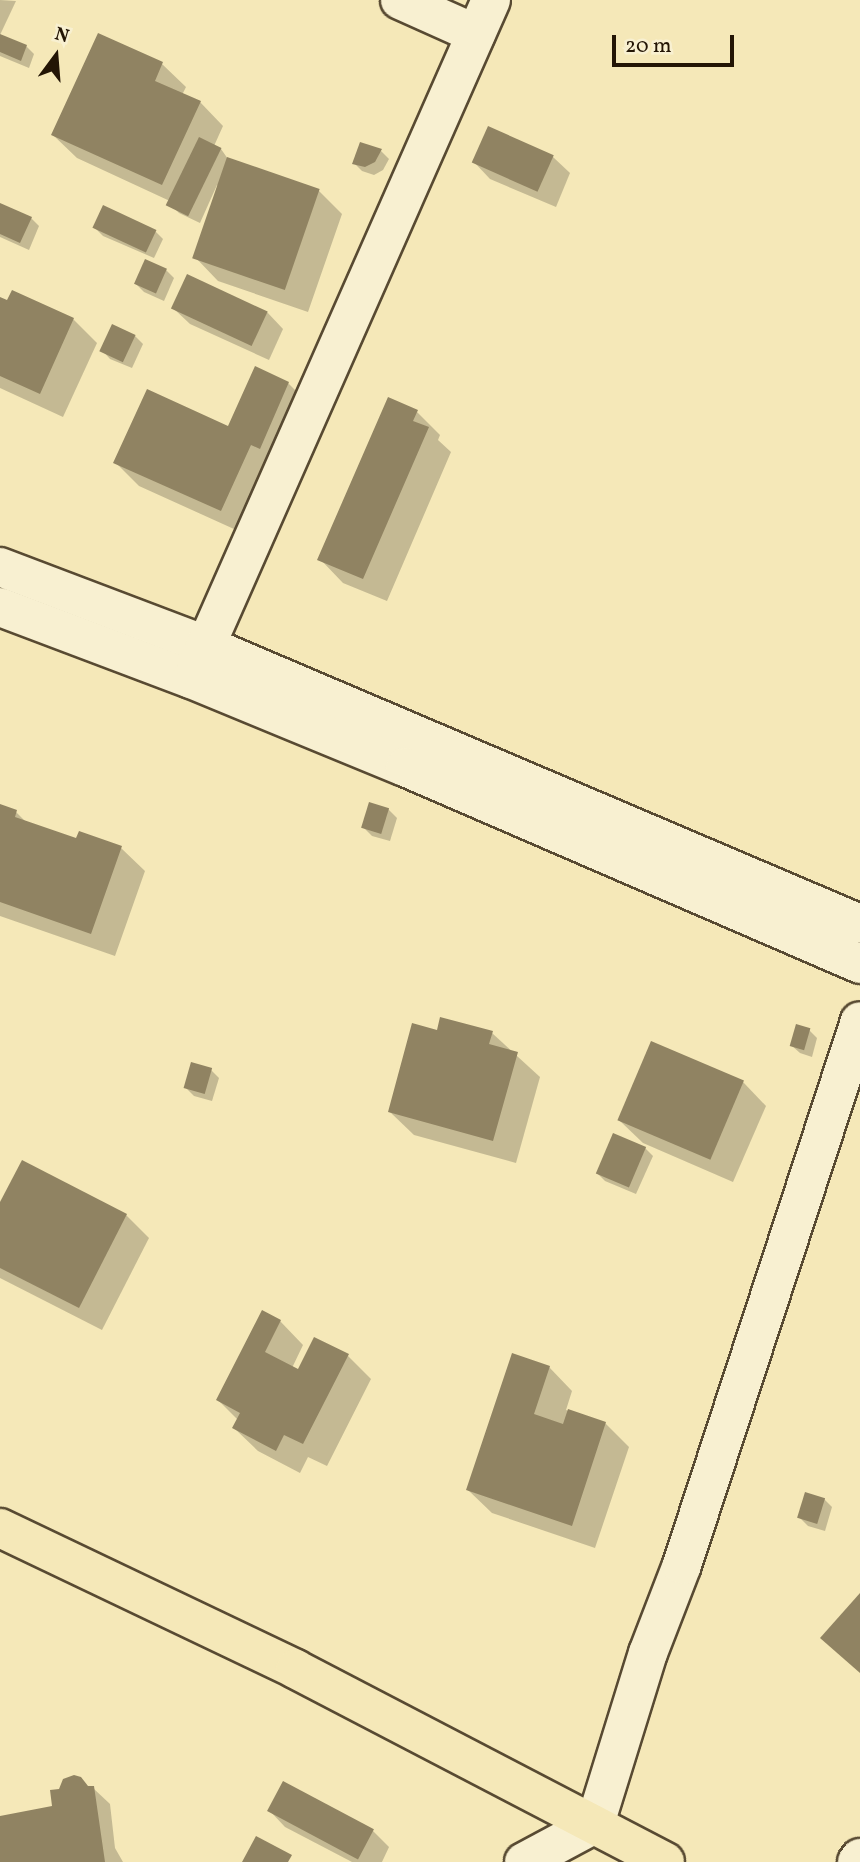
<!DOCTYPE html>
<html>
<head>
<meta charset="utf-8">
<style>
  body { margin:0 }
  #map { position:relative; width:860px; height:1862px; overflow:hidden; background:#f5e8b8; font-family:Vollkorn,serif }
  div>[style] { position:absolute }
  .shadow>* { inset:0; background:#0003 }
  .building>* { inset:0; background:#908362; transform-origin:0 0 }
  .roads { filter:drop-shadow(2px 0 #584a32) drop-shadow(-2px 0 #584a32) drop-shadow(0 2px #584a32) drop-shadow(0 -2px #584a32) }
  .minor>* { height:38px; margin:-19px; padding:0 19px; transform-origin:19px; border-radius:19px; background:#f8f0d1 }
  .highway>* { height:38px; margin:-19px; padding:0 19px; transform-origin:19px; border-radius:19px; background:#f5e8b8 }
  span { translate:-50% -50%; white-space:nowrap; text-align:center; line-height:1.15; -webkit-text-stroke:6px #f8f0d1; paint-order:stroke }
  .north { position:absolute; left:21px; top:21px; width:70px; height:70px; -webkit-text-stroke:5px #f8f0d1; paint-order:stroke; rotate:16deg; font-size:19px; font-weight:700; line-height:28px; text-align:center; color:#231505 }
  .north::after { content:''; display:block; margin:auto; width:24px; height:32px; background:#231505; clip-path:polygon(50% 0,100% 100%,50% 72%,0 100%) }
  .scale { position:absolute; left:612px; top:35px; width:122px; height:32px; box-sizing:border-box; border:4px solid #231505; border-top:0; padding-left:9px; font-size:21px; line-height:24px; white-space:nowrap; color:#231505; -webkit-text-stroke:5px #f8f0d1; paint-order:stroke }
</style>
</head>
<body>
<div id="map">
  <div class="shadow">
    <i style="clip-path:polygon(0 0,16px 1px,0 35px)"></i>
    <i style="clip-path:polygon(99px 35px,162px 64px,186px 87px,182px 95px,200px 102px,223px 126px,214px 146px,221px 149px,228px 159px,319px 191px,342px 214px,308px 312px,218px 281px,195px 257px,219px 186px,217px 185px,200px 223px,179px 213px,171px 205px,172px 202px,77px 158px,53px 135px)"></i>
    <i style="clip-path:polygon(0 36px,26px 46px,34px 54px,29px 68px,0 56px)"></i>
    <i style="clip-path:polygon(489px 128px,553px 157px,570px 173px,556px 207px,490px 179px,474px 162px)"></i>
    <i style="clip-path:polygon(381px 151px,389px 159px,383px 170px,374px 175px,362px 171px,354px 163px)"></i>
    <i style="clip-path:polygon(0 205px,31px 218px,39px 226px,29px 250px,0 237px)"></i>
    <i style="clip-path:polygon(95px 228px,155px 231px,163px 239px,154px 258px,103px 236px)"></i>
    <i style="clip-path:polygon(166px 270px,174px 278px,164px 301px,144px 292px,136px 284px)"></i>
    <i style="clip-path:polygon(0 299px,73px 319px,97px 343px,63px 417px,0 388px)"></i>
    <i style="clip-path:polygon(173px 308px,267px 312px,283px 329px,269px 360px,190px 324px)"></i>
    <i style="clip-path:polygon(135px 336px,143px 344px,132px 368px,110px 359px,102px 350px)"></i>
    <i style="clip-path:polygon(288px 383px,312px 407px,245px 534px,139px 486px,115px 462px,229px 428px)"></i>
    <i style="clip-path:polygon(417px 412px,440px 435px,438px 440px,451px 452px,387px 601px,343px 583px,320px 559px)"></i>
    <i style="clip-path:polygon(0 806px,16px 812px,28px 824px,77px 840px,121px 848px,145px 871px,115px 956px,0 916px)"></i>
    <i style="clip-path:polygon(388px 809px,397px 818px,390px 841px,372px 836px,364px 828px)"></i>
    <i style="clip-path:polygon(809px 1030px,817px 1038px,812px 1057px,800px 1053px,791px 1045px)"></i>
    <i style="clip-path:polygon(492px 1033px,540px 1077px,516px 1163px,414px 1135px,390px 1112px)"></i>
    <i style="clip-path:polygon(211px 1070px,219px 1078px,212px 1101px,194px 1096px,186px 1088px)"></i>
    <i style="clip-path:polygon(743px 1082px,766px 1106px,733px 1182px,643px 1143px,619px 1120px)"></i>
    <i style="clip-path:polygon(645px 1148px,653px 1156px,636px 1194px,605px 1181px,597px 1173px)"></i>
    <i style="clip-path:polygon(0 1206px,126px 1215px,149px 1238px,102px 1330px,0 1278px)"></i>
    <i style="clip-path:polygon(280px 1321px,303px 1345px,292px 1368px,299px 1372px,348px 1356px,371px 1379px,327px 1466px,308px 1457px,300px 1473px,258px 1451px,234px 1428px,238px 1420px,218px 1400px)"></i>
    <i style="clip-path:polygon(549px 1367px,572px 1391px,566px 1410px,605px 1423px,629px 1447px,595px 1548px,492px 1513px,468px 1490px)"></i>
    <i style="clip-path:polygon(824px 1499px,832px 1507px,825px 1531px,808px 1526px,800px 1518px)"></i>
    <i style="clip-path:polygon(93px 1788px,110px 1804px,115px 1848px,123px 1862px,0 1862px,0 1818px,51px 1808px)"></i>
    <i style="clip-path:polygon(269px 1810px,373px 1831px,389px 1847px,382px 1862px,352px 1862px,285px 1827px)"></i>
  </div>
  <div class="building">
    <i style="clip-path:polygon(98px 33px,163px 62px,155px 81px,201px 101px,162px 185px,51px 135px)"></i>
    <i style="clip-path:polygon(0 34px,27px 45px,21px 61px,0 52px)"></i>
    <i style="left:488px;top:126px;width:72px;height:40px;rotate:24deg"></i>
    <i style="left:199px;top:137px;width:25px;height:76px;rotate:26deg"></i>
    <i style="clip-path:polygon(360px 142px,382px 149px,375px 162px,365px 167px,352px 164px)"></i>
    <i style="left:227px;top:157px;width:98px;height:107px;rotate:19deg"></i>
    <i style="clip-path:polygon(0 203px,32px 217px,20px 243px,0 234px)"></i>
    <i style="left:103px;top:205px;width:59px;height:25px;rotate:25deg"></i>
    <i style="left:145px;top:259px;width:24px;height:27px;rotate:24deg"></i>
    <i style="left:187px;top:274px;width:89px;height:38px;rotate:25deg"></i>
    <i style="clip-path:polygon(12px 290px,74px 318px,40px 394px,0 376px,0 297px,7px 300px)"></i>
    <i style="left:112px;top:324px;width:26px;height:30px;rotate:25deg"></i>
    <i style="clip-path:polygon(255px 366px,289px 382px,260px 449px,251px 445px,221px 511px,113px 463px,147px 389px,228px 426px)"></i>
    <i style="clip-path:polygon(388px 397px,418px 410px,413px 421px,429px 427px,363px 579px,317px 560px)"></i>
    <i style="left:369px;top:802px;width:21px;height:27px;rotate:17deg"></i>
    <i style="clip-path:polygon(0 804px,17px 810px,15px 817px,76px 838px,79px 831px,122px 846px,91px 934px,0 902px)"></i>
    <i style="clip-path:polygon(440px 1017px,493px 1031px,489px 1044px,518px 1052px,493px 1141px,388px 1112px,412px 1023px,437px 1030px)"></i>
    <i style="left:796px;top:1024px;width:15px;height:23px;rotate:16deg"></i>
    <i style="left:651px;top:1041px;width:101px;height:86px;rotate:23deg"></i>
    <i style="left:191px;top:1062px;width:22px;height:27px;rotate:16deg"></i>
    <i style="left:613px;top:1133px;width:36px;height:44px;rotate:23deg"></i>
    <i style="clip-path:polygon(22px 1160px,127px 1214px,79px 1308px,0 1268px,0 1202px)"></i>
    <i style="clip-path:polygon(262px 1310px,281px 1320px,265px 1352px,298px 1369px,314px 1337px,349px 1354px,303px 1444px,284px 1435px,276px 1451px,232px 1428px,240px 1413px,216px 1400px)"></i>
    <i style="clip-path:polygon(512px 1353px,550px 1366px,534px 1414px,563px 1424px,568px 1409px,606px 1422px,572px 1526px,466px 1490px)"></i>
    <i style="left:805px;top:1492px;width:21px;height:27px;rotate:17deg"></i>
    <i style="clip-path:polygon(860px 1593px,860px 1673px,820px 1638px)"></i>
    <i style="clip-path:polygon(74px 1775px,81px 1777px,88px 1786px,94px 1786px,105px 1862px,0 1862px,0 1816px,52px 1806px,50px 1790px,59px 1789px,63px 1779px)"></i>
    <i style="left:283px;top:1781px;width:103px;height:34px;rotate:28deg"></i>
    <i style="clip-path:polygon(256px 1836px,292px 1855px,288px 1862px,242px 1862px)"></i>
  </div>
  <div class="roads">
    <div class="minor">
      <i style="left:400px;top:0;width:83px;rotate:24.1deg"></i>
      <i style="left:0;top:567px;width:219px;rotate:20.8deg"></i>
      <i style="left:205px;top:645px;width:712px;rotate:23.07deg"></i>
      <i style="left:0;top:607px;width:204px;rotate:20.7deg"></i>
      <i style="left:191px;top:679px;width:231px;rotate:22.4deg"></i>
      <i style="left:405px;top:767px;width:496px;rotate:23.4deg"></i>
      <i style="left:196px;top:668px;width:730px;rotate:-66.17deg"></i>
      <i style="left:524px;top:1862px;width:81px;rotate:-28.2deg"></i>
      <i style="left:595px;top:1824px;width:179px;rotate:-72.8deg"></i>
      <i style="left:648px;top:1653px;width:94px;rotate:-68.9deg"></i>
      <i style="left:682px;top:1565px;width:572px;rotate:-71.88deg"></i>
      <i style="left:857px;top:1862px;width:5px;rotate:-53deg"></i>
    </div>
    <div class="highway">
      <i style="left:0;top:1528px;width:327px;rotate:25.5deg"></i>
      <i style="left:295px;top:1669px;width:417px;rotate:27.5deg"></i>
    </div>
  </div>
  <div class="north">N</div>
  <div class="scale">20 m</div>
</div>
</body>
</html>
